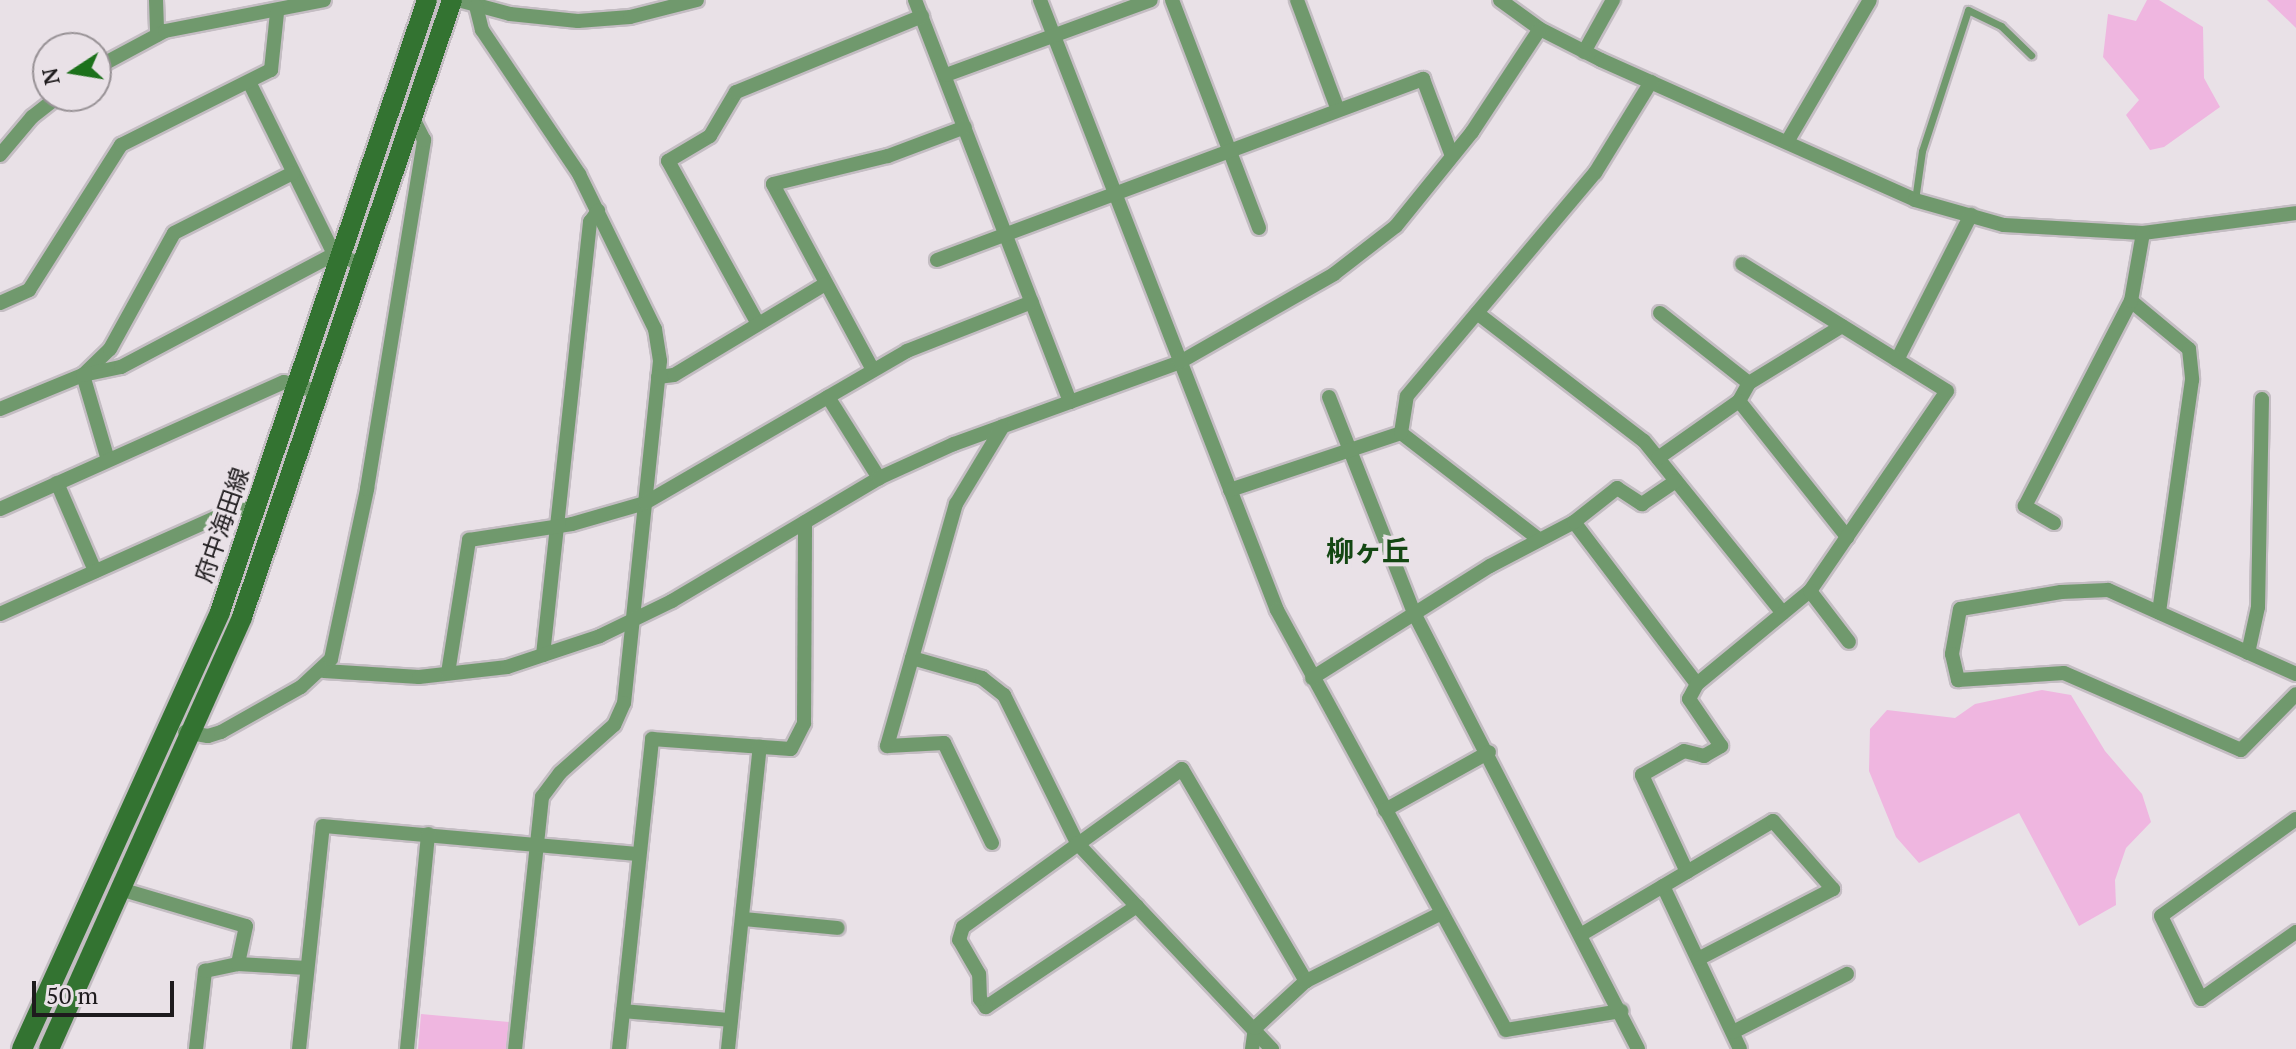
<!DOCTYPE html>
<html>
<head>
<meta charset="utf-8">
<style>
  body { margin:0 }
  #map { position:relative; width:2296px; height:1049px; overflow:hidden; background:#e9e1e7; font-family:"PT Serif","Noto Sans JP",serif }
  div>[style] { position:absolute }
  .green>* { inset:0; background:#efb6e0 }
  .roads { filter:drop-shadow(2px 0 #c4bdc3) drop-shadow(-2px 0 #c4bdc3) drop-shadow(0 2px #c4bdc3) drop-shadow(0 -2px #c4bdc3) }
  .service>* { height:7px; margin:-3.5px; padding:0 3.5px; transform-origin:3.5px; border-radius:3.5px; background:#70996d }
  .minor>* { height:14px; margin:-7px; padding:0 7px; transform-origin:7px; border-radius:7px; background:#70996d }
  .secondary>* { height:20px; margin:-10px; padding:0 10px; transform-origin:10px; border-radius:10px; background:#337331 }
  span { translate:-50% -50%; white-space:nowrap; text-align:center; line-height:1.15; -webkit-text-stroke:8px #e9e1e7; paint-order:stroke }
  .street-label { font-size:24px; color:#1e1b1d }
  .quarter-label { font-size:28px; color:#134712; font-weight:700 }
  .north { position:absolute; left:32px; top:32px; width:80px; height:80px; box-sizing:border-box; background:#e9e1e7; border:2px solid #989296; border-radius:50%; rotate:258deg; font-size:22px; font-weight:700; line-height:32px; text-align:center; color:#1e1b1d }
  .north::after { content:''; display:block; margin:auto; width:28px; height:36px; background:#1c711b; clip-path:polygon(50% 0,100% 100%,50% 72%,0 100%) }
  .scale { position:absolute; left:32px; top:981px; width:142px; height:36px; box-sizing:border-box; border:4px solid #1e1b1d; border-top:0; padding-left:10px; font-size:24px; line-height:28px; white-space:nowrap; color:#1e1b1d; -webkit-text-stroke:6px #e9e1e7; paint-order:stroke }
</style>
</head>
<body>
<div id="map">
  <div class="green">
    <i style="clip-path:polygon(2147px 0,2159px 0,2203px 27px,2204px 78px,2220px 107px,2164px 147px,2150px 150px,2126px 115px,2139px 100px,2103px 57px,2108px 14px,2136px 21px)"></i>
    <i style="clip-path:polygon(2267px 0,2296px 0,2296px 28px)"></i>
    <i style="clip-path:polygon(2042px 690px,2071px 695px,2105px 751px,2142px 794px,2151px 822px,2126px 848px,2115px 880px,2116px 905px,2079px 926px,2019px 813px,1919px 863px,1896px 837px,1869px 771px,1870px 729px,1887px 710px,1955px 718px,1975px 704px)"></i>
    <i style="clip-path:polygon(421px 1014px,509px 1022px,506px 1049px,418px 1049px)"></i>
  </div>
  <div class="roads">
    <div class="service">
      <i style="left:1915px;top:200px;width:49px;rotate:-81.9deg"></i>
      <i style="left:1922px;top:151px;width:148px;rotate:-71.9deg"></i>
      <i style="left:1968px;top:10px;width:37px;rotate:26deg"></i>
      <i style="left:2001px;top:26px;width:42px;rotate:44deg"></i>
    </div>
    <div class="minor">
      <i style="left:156px;top:0;width:35px;rotate:88deg"></i>
      <i style="left:458px;top:0;width:54px;rotate:15.1deg"></i>
      <i style="left:510px;top:14px;width:68px;rotate:5.9deg"></i>
      <i style="left:578px;top:21px;width:52px;rotate:-4.4deg"></i>
      <i style="left:630px;top:17px;width:69px;rotate:-14.2deg"></i>
      <i style="left:915px;top:0;width:431px;rotate:68.9deg"></i>
      <i style="left:1040px;top:0;width:654px;rotate:68.77deg"></i>
      <i style="left:1277px;top:610px;width:478px;rotate:61.4deg"></i>
      <i style="left:1506px;top:1030px;width:117px;rotate:-9.4deg"></i>
      <i style="left:1172px;top:0;width:244px;rotate:69.1deg"></i>
      <i style="left:1297px;top:0;width:117px;rotate:69.6deg"></i>
      <i style="left:1500px;top:0;width:49px;rotate:35.9deg"></i>
      <i style="left:1540px;top:29px;width:68px;rotate:26.9deg"></i>
      <i style="left:1601px;top:60px;width:344px;rotate:24deg"></i>
      <i style="left:1915px;top:200px;width:92px;rotate:15.7deg"></i>
      <i style="left:2004px;top:225px;width:139px;rotate:3.3deg"></i>
      <i style="left:2143px;top:233px;width:154px;rotate:-7.4deg"></i>
      <i style="left:476px;top:6px;width:25px;rotate:76deg"></i>
      <i style="left:482px;top:30px;width:174px;rotate:56deg"></i>
      <i style="left:579px;top:174px;width:173px;rotate:63.9deg"></i>
      <i style="left:655px;top:329px;width:32px;rotate:81deg"></i>
      <i style="left:660px;top:361px;width:344px;rotate:96deg"></i>
      <i style="left:624px;top:703px;width:24px;rotate:114deg"></i>
      <i style="left:614px;top:725px;width:72px;rotate:138.4deg"></i>
      <i style="left:560px;top:773px;width:30px;rotate:127deg"></i>
      <i style="left:542px;top:797px;width:253px;rotate:96.1deg"></i>
      <i style="left:1584px;top:52px;width:60px;rotate:-60.9deg"></i>
      <i style="left:96px;top:68px;width:78px;rotate:-28.2deg"></i>
      <i style="left:165px;top:31px;width:162px;rotate:-11deg"></i>
      <i style="left:946px;top:75px;width:218px;rotate:-20.1deg"></i>
      <i style="left:250px;top:84px;width:190px;rotate:63.7deg"></i>
      <i style="left:1787px;top:142px;width:164px;rotate:-59.7deg"></i>
      <i style="left:0;top:155px;width:50px;rotate:-49.9deg"></i>
      <i style="left:32px;top:117px;width:34px;rotate:-38deg"></i>
      <i style="left:937px;top:260px;width:519px;rotate:-20.43deg"></i>
      <i style="left:1423px;top:79px;width:82px;rotate:69.4deg"></i>
      <i style="left:2131px;top:301px;width:75px;rotate:39.6deg"></i>
      <i style="left:2189px;top:349px;width:31px;rotate:84deg"></i>
      <i style="left:2192px;top:380px;width:235px;rotate:98.1deg"></i>
      <i style="left:0;top:303px;width:32px;rotate:-24deg"></i>
      <i style="left:29px;top:290px;width:172px;rotate:-57.6deg"></i>
      <i style="left:121px;top:145px;width:168px;rotate:-26.6deg"></i>
      <i style="left:271px;top:70px;width:57px;rotate:-84deg"></i>
      <i style="left:1477px;top:313px;width:210px;rotate:37.5deg"></i>
      <i style="left:1644px;top:441px;width:221px;rotate:51.1deg"></i>
      <i style="left:1660px;top:313px;width:113px;rotate:38.2deg"></i>
      <i style="left:757px;top:322px;width:184px;rotate:-118.9deg"></i>
      <i style="left:668px;top:161px;width:49px;rotate:-30.8deg"></i>
      <i style="left:710px;top:136px;width:51px;rotate:-59.4deg"></i>
      <i style="left:736px;top:92px;width:201px;rotate:-22.2deg"></i>
      <i style="left:1842px;top:326px;width:109px;rotate:148.5deg"></i>
      <i style="left:1749px;top:383px;width:21px;rotate:119deg"></i>
      <i style="left:1739px;top:401px;width:174px;rotate:51.5deg"></i>
      <i style="left:1897px;top:360px;width:163px;rotate:-63deg"></i>
      <i style="left:873px;top:370px;width:211px;rotate:-118.3deg"></i>
      <i style="left:773px;top:184px;width:118px;rotate:-13.7deg"></i>
      <i style="left:888px;top:156px;width:82px;rotate:-20.6deg"></i>
      <i style="left:658px;top:377px;width:16px;rotate:-7deg"></i>
      <i style="left:674px;top:375px;width:175px;rotate:-31deg"></i>
      <i style="left:828px;top:397px;width:96px;rotate:57.8deg"></i>
      <i style="left:1329px;top:397px;width:234px;rotate:68.5deg"></i>
      <i style="left:1415px;top:615px;width:488px;rotate:62.8deg"></i>
      <i style="left:0;top:409px;width:90px;rotate:-22.3deg"></i>
      <i style="left:83px;top:375px;width:37px;rotate:-44deg"></i>
      <i style="left:110px;top:349px;width:132px;rotate:-61.1deg"></i>
      <i style="left:174px;top:233px;width:133px;rotate:-26.8deg"></i>
      <i style="left:1401px;top:433px;width:175px;rotate:37.6deg"></i>
      <i style="left:1658px;top:458px;width:99px;rotate:-35.1deg"></i>
      <i style="left:108px;top:460px;width:89px;rotate:-106.4deg"></i>
      <i style="left:83px;top:375px;width:39px;rotate:-12deg"></i>
      <i style="left:121px;top:367px;width:241px;rotate:-27.9deg"></i>
      <i style="left:334px;top:254px;width:30px;rotate:20deg"></i>
      <i style="left:57px;top:483px;width:96px;rotate:66.6deg"></i>
      <i style="left:1230px;top:490px;width:180px;rotate:-18.4deg"></i>
      <i style="left:1401px;top:433px;width:37px;rotate:-81deg"></i>
      <i style="left:1407px;top:396px;width:292px;rotate:-49.9deg"></i>
      <i style="left:1595px;top:173px;width:107px;rotate:-58.4deg"></i>
      <i style="left:0;top:509px;width:311px;rotate:-24.1deg"></i>
      <i style="left:284px;top:382px;width:35px;rotate:16deg"></i>
      <i style="left:1574px;top:522px;width:203px;rotate:52.8deg"></i>
      <i style="left:1697px;top:684px;width:146px;rotate:-39.5deg"></i>
      <i style="left:1810px;top:591px;width:242px;rotate:-55.6deg"></i>
      <i style="left:1947px;top:391px;width:241px;rotate:-148.2deg"></i>
      <i style="left:2054px;top:523px;width:34px;rotate:-150deg"></i>
      <i style="left:2025px;top:506px;width:231px;rotate:-62.7deg"></i>
      <i style="left:2131px;top:301px;width:69px;rotate:-80deg"></i>
      <i style="left:1810px;top:591px;width:64px;rotate:52.6deg"></i>
      <i style="left:0;top:614px;width:257px;rotate:-24.1deg"></i>
      <i style="left:235px;top:509px;width:20px;rotate:-3deg"></i>
      <i style="left:2248px;top:653px;width:47px;rotate:-77.7deg"></i>
      <i style="left:2258px;top:607px;width:208px;rotate:-88.9deg"></i>
      <i style="left:543px;top:655px;width:436px;rotate:-83.8deg"></i>
      <i style="left:590px;top:222px;width:14px;rotate:-54deg"></i>
      <i style="left:912px;top:658px;width:73px;rotate:15.9deg"></i>
      <i style="left:982px;top:678px;width:28px;rotate:38deg"></i>
      <i style="left:1004px;top:695px;width:165px;rotate:63.7deg"></i>
      <i style="left:1077px;top:843px;width:284px;rotate:46.6deg"></i>
      <i style="left:324px;top:671px;width:95px;rotate:3.6deg"></i>
      <i style="left:419px;top:677px;width:89px;rotate:-6.5deg"></i>
      <i style="left:507px;top:667px;width:98px;rotate:-18.4deg"></i>
      <i style="left:600px;top:636px;width:80px;rotate:-25.9deg"></i>
      <i style="left:672px;top:601px;width:241px;rotate:-30.7deg"></i>
      <i style="left:879px;top:478px;width:82px;rotate:-24.4deg"></i>
      <i style="left:954px;top:444px;width:240px;rotate:-19.9deg"></i>
      <i style="left:1180px;top:362px;width:177px;rotate:-29.7deg"></i>
      <i style="left:1334px;top:274px;width:78px;rotate:-37.7deg"></i>
      <i style="left:1396px;top:226px;width:121px;rotate:-51deg"></i>
      <i style="left:1472px;top:132px;width:123px;rotate:-56.6deg"></i>
      <i style="left:448px;top:673px;width:135px;rotate:-81deg"></i>
      <i style="left:469px;top:540px;width:104px;rotate:-8.8deg"></i>
      <i style="left:572px;top:524px;width:76px;rotate:-16deg"></i>
      <i style="left:645px;top:503px;width:303px;rotate:-30.1deg"></i>
      <i style="left:907px;top:351px;width:134px;rotate:-21.4deg"></i>
      <i style="left:2296px;top:674px;width:206px;rotate:-155.9deg"></i>
      <i style="left:2108px;top:590px;width:47px;rotate:177.6deg"></i>
      <i style="left:2061px;top:592px;width:102px;rotate:170.4deg"></i>
      <i style="left:1960px;top:609px;width:46px;rotate:100.1deg"></i>
      <i style="left:1952px;top:654px;width:27px;rotate:77deg"></i>
      <i style="left:1958px;top:680px;width:106px;rotate:-3.8deg"></i>
      <i style="left:2064px;top:673px;width:193px;rotate:23.5deg"></i>
      <i style="left:2241px;top:750px;width:78px;rotate:-45.5deg"></i>
      <i style="left:1312px;top:678px;width:210px;rotate:-32.2deg"></i>
      <i style="left:1490px;top:566px;width:95px;rotate:-27.6deg"></i>
      <i style="left:1574px;top:522px;width:55px;rotate:-38.3deg"></i>
      <i style="left:1617px;top:488px;width:30px;rotate:33deg"></i>
      <i style="left:1642px;top:504px;width:41px;rotate:-34.1deg"></i>
      <i style="left:185px;top:732px;width:23px;rotate:10deg"></i>
      <i style="left:208px;top:736px;width:14px;rotate:-17deg"></i>
      <i style="left:221px;top:732px;width:92px;rotate:-29.4deg"></i>
      <i style="left:301px;top:687px;width:41px;rotate:-43deg"></i>
      <i style="left:331px;top:659px;width:174px;rotate:-78deg"></i>
      <i style="left:367px;top:489px;width:354px;rotate:-80.7deg"></i>
      <i style="left:424px;top:140px;width:25px;rotate:-117deg"></i>
      <i style="left:1385px;top:810px;width:119px;rotate:-29.1deg"></i>
      <i style="left:2296px;top:819px;width:166px;rotate:144.3deg"></i>
      <i style="left:2161px;top:916px;width:92px;rotate:64.3deg"></i>
      <i style="left:2201px;top:999px;width:116px;rotate:-35.2deg"></i>
      <i style="left:992px;top:843px;width:111px;rotate:-115.6deg"></i>
      <i style="left:944px;top:743px;width:57px;rotate:177deg"></i>
      <i style="left:887px;top:746px;width:252px;rotate:-74.1deg"></i>
      <i style="left:956px;top:504px;width:91px;rotate:-58.9deg"></i>
      <i style="left:1687px;top:872px;width:107px;rotate:-114.9deg"></i>
      <i style="left:1642px;top:775px;width:48px;rotate:-29.7deg"></i>
      <i style="left:1684px;top:751px;width:21px;rotate:14deg"></i>
      <i style="left:1704px;top:756px;width:20px;rotate:-30deg"></i>
      <i style="left:1721px;top:746px;width:57px;rotate:-124.2deg"></i>
      <i style="left:1689px;top:699px;width:17px;rotate:-62deg"></i>
      <i style="left:1663px;top:886px;width:180px;rotate:64.7deg"></i>
      <i style="left:120px;top:889px;width:131px;rotate:16.4deg"></i>
      <i style="left:246px;top:926px;width:39px;rotate:102deg"></i>
      <i style="left:1137px;top:906px;width:182px;rotate:146.2deg"></i>
      <i style="left:986px;top:1007px;width:10px;rotate:-127deg"></i>
      <i style="left:980px;top:999px;width:25px;rotate:-92deg"></i>
      <i style="left:979px;top:974px;width:39px;rotate:-120deg"></i>
      <i style="left:959px;top:940px;width:14px;rotate:-73deg"></i>
      <i style="left:963px;top:927px;width:270px;rotate:-35.8deg"></i>
      <i style="left:1182px;top:769px;width:246px;rotate:59.7deg"></i>
      <i style="left:743px;top:919px;width:95px;rotate:5.4deg"></i>
      <i style="left:1582px;top:934px;width:222px;rotate:-30.6deg"></i>
      <i style="left:1773px;top:821px;width:91px;rotate:48.6deg"></i>
      <i style="left:1833px;top:889px;width:152px;rotate:152.6deg"></i>
      <i style="left:623px;top:1011px;width:108px;rotate:4.8deg"></i>
      <i style="left:1733px;top:1032px;width:128px;rotate:-27deg"></i>
      <i style="left:196px;top:1049px;width:79px;rotate:-83.4deg"></i>
      <i style="left:205px;top:971px;width:34px;rotate:-12deg"></i>
      <i style="left:238px;top:964px;width:69px;rotate:3.3deg"></i>
      <i style="left:299px;top:1049px;width:224px;rotate:-83.9deg"></i>
      <i style="left:323px;top:826px;width:317px;rotate:5.1deg"></i>
      <i style="left:407px;top:1049px;width:216px;rotate:-84.4deg"></i>
      <i style="left:619px;top:1049px;width:312px;rotate:-83.9deg"></i>
      <i style="left:652px;top:739px;width:139px;rotate:4.1deg"></i>
      <i style="left:791px;top:749px;width:29px;rotate:-63deg"></i>
      <i style="left:804px;top:723px;width:201px;rotate:-89.7deg"></i>
      <i style="left:728px;top:1049px;width:304px;rotate:-84deg"></i>
      <i style="left:1252px;top:1049px;width:21px;rotate:-82deg"></i>
      <i style="left:1255px;top:1028px;width:69px;rotate:-42.7deg"></i>
      <i style="left:1306px;top:981px;width:152px;rotate:-26.6deg"></i>
    </div>
    <div class="secondary">
      <i style="left:22px;top:1049px;width:480px;rotate:-65.6deg"></i>
      <i style="left:220px;top:612px;width:646px;rotate:-71.31deg"></i>
      <i style="left:49px;top:1049px;width:473px;rotate:-65.9deg"></i>
      <i style="left:242px;top:617px;width:652px;rotate:-71.2deg"></i>
    </div>
  </div>
  <div class="street-label">
    <span style="left:222px;top:525px;rotate:-71deg">府中海田線</span>
  </div>
  <div class="quarter-label">
    <span style="left:1368px;top:551px">柳ヶ丘</span>
  </div>
  <div class="north">N</div>
  <div class="scale">50 m</div>
</div>
</body>
</html>
